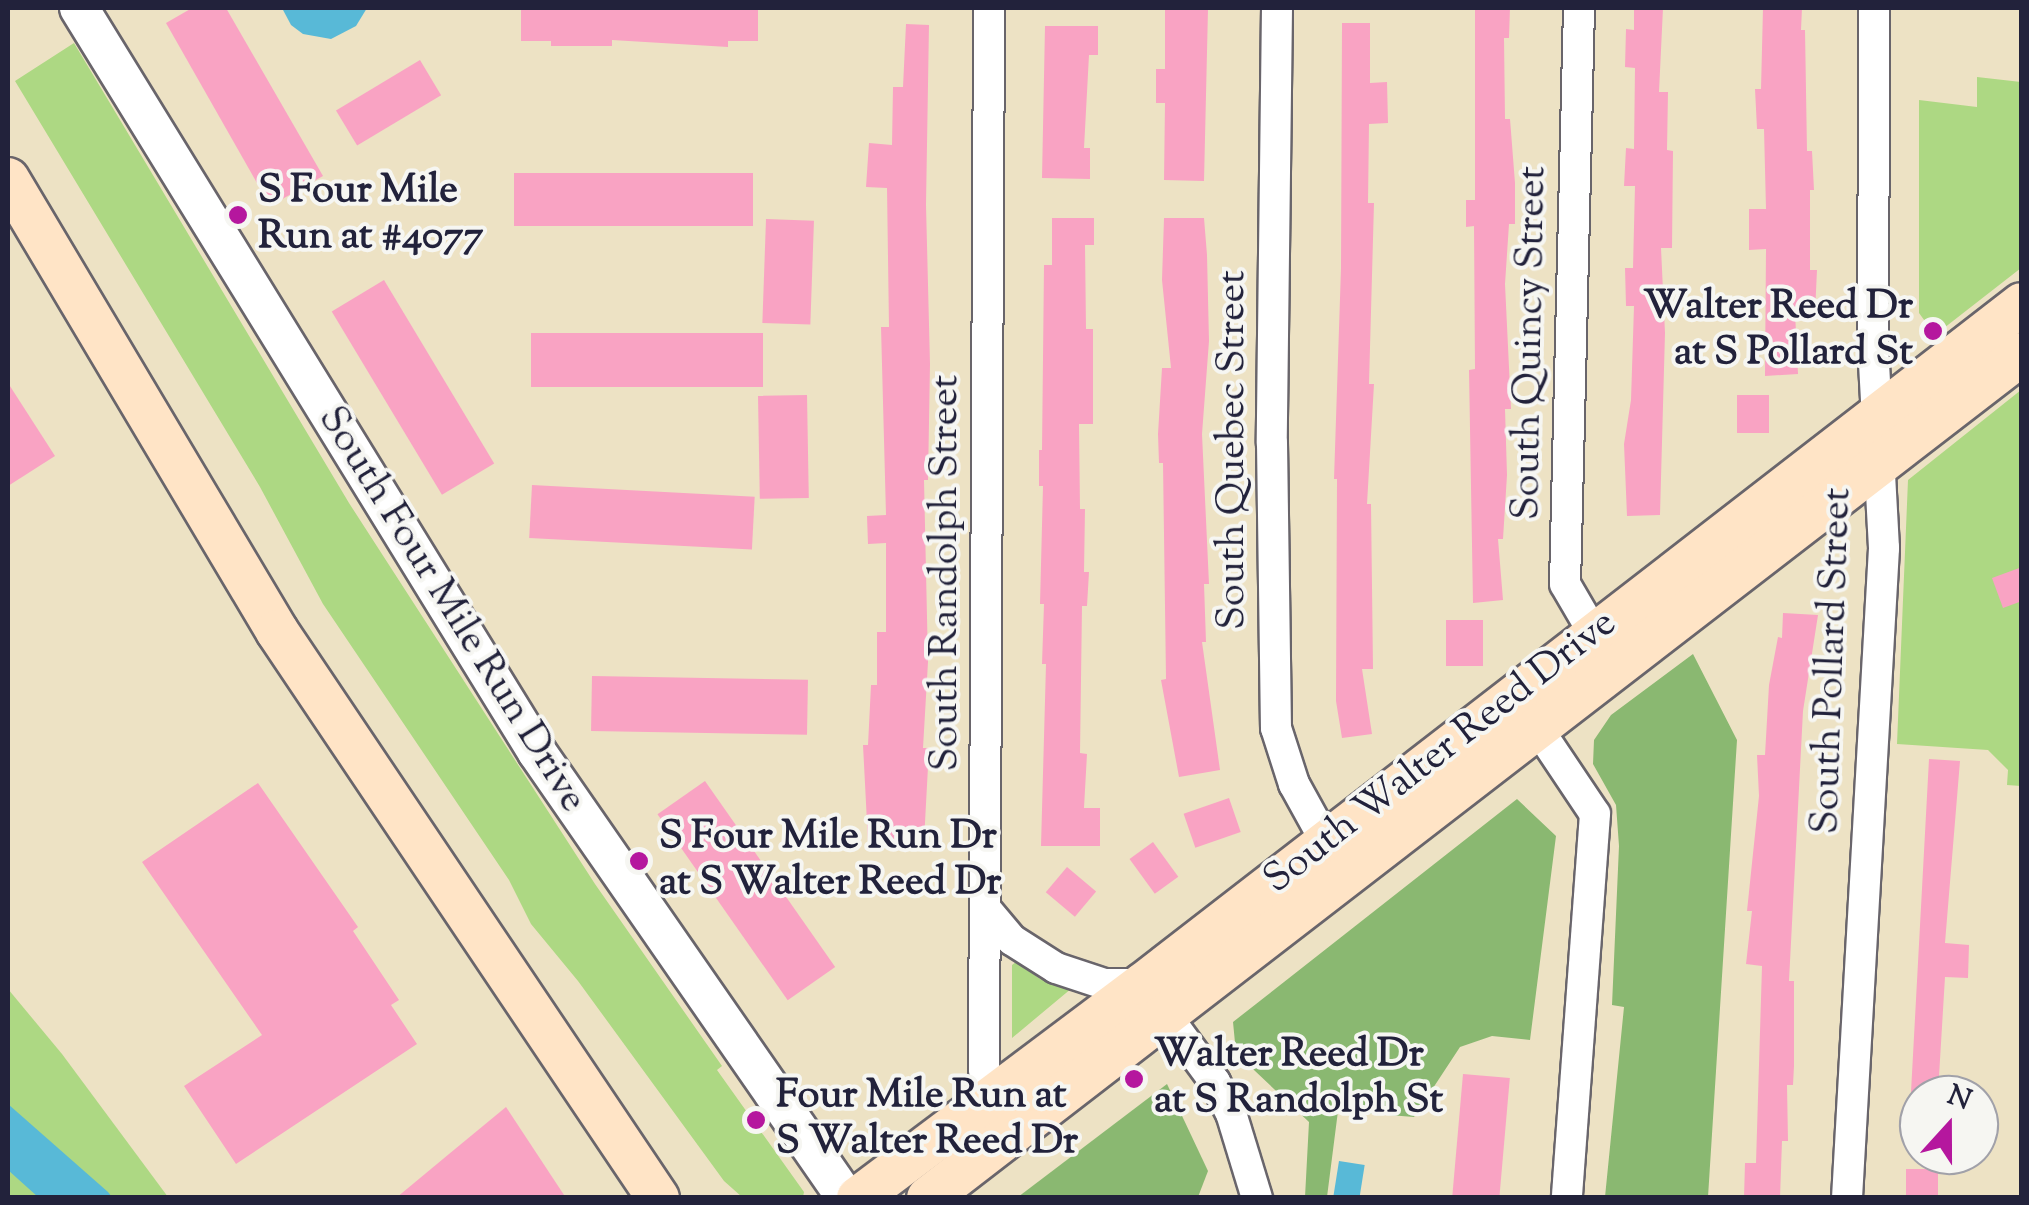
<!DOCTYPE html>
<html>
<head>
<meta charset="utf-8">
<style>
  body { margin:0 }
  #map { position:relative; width:2029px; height:1205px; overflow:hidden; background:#ede2c4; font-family:"Sorts Mill Goudy",serif }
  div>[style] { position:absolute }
  .green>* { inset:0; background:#add883 }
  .forest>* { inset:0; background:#8ab871 }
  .water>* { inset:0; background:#58b9d7; transform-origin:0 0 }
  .building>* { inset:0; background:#f9a3c3; transform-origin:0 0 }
  .roads { filter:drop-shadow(2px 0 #69656b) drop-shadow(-2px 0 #69656b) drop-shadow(0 2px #69656b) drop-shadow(0 -2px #69656b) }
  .minor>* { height:30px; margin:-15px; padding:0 15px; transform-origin:15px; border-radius:15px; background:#fff }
  .tertiary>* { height:38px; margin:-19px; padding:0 19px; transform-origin:19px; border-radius:19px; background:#fff }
  .secondary>* { height:42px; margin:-21px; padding:0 21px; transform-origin:21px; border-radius:21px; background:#ffe4c6 }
  .dots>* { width:28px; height:28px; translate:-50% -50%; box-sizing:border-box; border:5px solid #f6f6f2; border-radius:50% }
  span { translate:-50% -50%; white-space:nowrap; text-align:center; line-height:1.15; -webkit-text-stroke:8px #f6f6f2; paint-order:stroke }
  .poi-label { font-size:40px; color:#22223b; font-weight:700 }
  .left { translate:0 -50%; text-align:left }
  .right { translate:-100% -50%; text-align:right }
  .street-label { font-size:40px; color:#22223b }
  .frame { position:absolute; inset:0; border:10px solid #22223b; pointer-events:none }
  .north { position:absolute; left:1899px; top:1075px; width:100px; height:100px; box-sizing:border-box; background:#f6f6f2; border:2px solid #a1a1a9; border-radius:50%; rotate:21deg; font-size:28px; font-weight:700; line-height:40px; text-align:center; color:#22223b }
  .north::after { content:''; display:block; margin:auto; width:35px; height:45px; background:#b5179e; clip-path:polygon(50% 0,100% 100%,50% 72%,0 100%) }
</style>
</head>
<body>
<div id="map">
  <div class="green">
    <i style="clip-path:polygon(74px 43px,349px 503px,595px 884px,722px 1066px,717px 1070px,804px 1192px,803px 1197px,742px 1197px,724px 1181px,578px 981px,531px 924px,509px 880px,323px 604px,260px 487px,15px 81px)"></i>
    <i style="clip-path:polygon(1977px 77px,2021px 82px,2021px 268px,1935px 335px,1919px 313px,1919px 100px,1977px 107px)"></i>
    <i style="clip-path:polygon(2021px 390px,2021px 786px,2007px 785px,2008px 770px,1988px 750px,1897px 744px,1908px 480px)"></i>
    <i style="clip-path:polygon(1016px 962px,1040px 979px,1072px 988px,1012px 1038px,1012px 965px)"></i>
    <i style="clip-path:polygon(8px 989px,62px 1054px,168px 1197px,8px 1197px)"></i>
  </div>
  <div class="forest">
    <i style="clip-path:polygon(1693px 654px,1737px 740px,1708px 1197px,1605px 1197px,1624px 1007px,1612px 1005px,1619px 846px,1616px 805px,1593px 764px,1594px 740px,1611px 715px)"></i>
    <i style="clip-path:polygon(1517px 799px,1556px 836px,1530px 1040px,1492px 1036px,1460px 1047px,1414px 1117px,1338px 1111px,1327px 1197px,1305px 1197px,1309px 1122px,1236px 1053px,1233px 1022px)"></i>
    <i style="clip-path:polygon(1167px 1084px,1208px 1171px,1198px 1197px,1018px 1197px)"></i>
  </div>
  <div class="water">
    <i style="clip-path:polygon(282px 8px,367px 8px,356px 26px,331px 39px,303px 34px,291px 25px)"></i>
    <i style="clip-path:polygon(8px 1104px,108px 1192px,112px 1197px,38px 1197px,8px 1170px)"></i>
    <i style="left:1339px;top:1161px;width:26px;height:36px;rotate:9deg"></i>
  </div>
  <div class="building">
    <i style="clip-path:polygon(192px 8px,226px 8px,323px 176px,270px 206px,166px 23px)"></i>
    <i style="clip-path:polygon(521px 8px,758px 8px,758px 41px,728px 41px,728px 47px,612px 40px,612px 46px,551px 46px,551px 41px,521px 41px)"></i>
    <i style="clip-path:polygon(1475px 8px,1510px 8px,1509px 38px,1504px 38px,1505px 119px,1510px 119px,1515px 183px,1515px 224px,1509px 224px,1505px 284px,1511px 409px,1505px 409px,1507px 475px,1503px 539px,1498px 539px,1503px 600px,1473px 603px,1469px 370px,1475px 369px,1474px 226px,1466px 227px,1466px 200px,1475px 200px)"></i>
    <i style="clip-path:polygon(1634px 8px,1663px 8px,1659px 92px,1668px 92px,1667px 150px,1673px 151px,1672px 248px,1661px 248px,1665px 333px,1660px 515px,1627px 516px,1624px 444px,1631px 400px,1634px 306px,1626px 306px,1625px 268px,1633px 268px,1635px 186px,1624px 186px,1626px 148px,1634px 149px,1635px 68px,1625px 67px,1626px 29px,1634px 30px)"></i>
    <i style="clip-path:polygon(1763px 8px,1802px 8px,1801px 30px,1805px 30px,1807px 151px,1812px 151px,1814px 190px,1810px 190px,1810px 270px,1817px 270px,1815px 313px,1795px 312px,1798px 374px,1765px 376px,1766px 249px,1749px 250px,1749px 209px,1766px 209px,1764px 129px,1757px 129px,1755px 89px,1761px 89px)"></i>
    <i style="clip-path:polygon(1165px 9px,1208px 9px,1204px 181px,1164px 180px,1165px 103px,1156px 103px,1156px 69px,1165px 69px)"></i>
    <i style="clip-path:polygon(1342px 23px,1370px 23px,1370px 83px,1387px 82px,1388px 123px,1369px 124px,1368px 203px,1374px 203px,1369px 384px,1374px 384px,1367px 504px,1371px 504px,1373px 669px,1362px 669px,1372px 734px,1342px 738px,1336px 701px,1337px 479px,1334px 479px,1341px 268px)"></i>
    <i style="clip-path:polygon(906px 24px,929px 25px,926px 205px,930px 364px,928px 480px,924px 480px,928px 662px,923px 748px,929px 748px,924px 841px,868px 842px,863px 745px,868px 745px,871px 685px,877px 685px,877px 632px,886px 632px,886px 543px,868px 544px,867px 516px,886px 515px,881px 327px,889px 327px,887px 188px,866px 187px,869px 143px,892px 145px,893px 87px,903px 87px)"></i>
    <i style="clip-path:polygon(1045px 26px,1098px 26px,1098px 55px,1089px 55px,1084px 148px,1090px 148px,1090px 179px,1042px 178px)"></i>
    <i style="left:420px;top:60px;width:41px;height:98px;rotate:59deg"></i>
    <i style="left:514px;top:173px;width:239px;height:53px"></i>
    <i style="clip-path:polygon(1052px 218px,1094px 218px,1094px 245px,1085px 245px,1086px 329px,1093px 329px,1093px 424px,1079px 424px,1080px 509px,1085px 509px,1084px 572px,1089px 572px,1087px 606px,1082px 606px,1080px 753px,1087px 754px,1084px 808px,1100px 808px,1100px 846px,1041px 846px,1046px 664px,1042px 664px,1044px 604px,1040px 604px,1043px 486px,1039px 486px,1039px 450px,1042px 450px,1044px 265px,1052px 265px)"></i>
    <i style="clip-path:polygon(1164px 218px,1204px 218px,1207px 255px,1209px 341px,1202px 434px,1209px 584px,1204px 584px,1206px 642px,1202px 642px,1220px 770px,1179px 777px,1161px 680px,1166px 679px,1163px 463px,1159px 463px,1158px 434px,1162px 368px,1171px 368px,1162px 280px)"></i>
    <i style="left:766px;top:219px;width:48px;height:104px;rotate:2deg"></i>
    <i style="left:384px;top:280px;width:214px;height:61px;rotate:59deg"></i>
    <i style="left:531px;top:333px;width:232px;height:54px"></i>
    <i style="clip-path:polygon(8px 383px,55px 456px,8px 486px)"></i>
    <i style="left:807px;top:395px;width:103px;height:49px;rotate:89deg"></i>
    <i style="left:1737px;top:395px;width:32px;height:38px"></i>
    <i style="left:532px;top:485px;width:223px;height:53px;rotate:3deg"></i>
    <i style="clip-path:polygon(2022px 567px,2022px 601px,2003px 608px,1992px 578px)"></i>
    <i style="clip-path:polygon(1783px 613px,1818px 615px,1803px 711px,1789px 981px,1794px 981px,1794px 1066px,1793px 1085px,1787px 1085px,1788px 1141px,1782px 1141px,1780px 1198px,1744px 1198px,1745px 1163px,1756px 1163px,1762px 966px,1746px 964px,1752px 911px,1747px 911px,1759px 796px,1757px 755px,1765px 755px,1769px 685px,1778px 637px,1782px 638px)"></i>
    <i style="left:1446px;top:620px;width:37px;height:46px"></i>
    <i style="left:592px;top:676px;width:216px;height:55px;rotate:1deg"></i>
    <i style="clip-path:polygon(1929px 759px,1960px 761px,1945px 943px,1969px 945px,1968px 978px,1945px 977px,1938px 1093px,1911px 1092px)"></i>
    <i style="left:705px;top:781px;width:227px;height:58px;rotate:55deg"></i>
    <i style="clip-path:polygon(258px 783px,358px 927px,353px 931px,399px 1000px,391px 1005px,417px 1044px,236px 1164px,184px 1086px,262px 1035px,142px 862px)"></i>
    <i style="left:1229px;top:798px;width:36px;height:48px;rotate:71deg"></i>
    <i style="left:1153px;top:842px;width:43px;height:29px;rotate:54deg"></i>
    <i style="left:1067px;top:867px;width:38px;height:33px;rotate:40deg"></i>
    <i style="left:1463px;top:1074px;width:47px;height:125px;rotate:5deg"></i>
    <i style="clip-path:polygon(506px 1107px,566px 1198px,396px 1198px,449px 1154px)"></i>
    <i style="left:1906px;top:1169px;width:32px;height:29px"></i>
  </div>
  <div class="roads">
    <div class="minor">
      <i style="left:989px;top:8px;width:1062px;rotate:90.27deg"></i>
      <i style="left:984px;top:1070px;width:44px;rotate:64.6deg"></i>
      <i style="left:1277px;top:8px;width:435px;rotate:90.7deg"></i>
      <i style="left:1272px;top:443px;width:285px;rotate:89.2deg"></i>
      <i style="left:1276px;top:728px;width:59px;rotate:72.2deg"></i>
      <i style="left:1294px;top:784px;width:87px;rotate:61.1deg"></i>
      <i style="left:1579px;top:8px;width:576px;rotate:91.39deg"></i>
      <i style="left:1565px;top:584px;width:75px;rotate:59.7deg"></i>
      <i style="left:1528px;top:714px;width:120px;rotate:56.2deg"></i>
      <i style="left:1595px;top:814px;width:385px;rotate:94.2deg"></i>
      <i style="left:985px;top:908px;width:42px;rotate:49.8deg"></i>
      <i style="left:1012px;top:940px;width:52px;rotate:32.5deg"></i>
      <i style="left:1056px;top:968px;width:51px;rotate:18.4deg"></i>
      <i style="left:1104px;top:984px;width:39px"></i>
      <i style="left:1143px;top:984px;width:122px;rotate:53.7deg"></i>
      <i style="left:1215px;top:1082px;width:35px;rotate:63deg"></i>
      <i style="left:1231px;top:1113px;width:89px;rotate:73deg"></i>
      <i style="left:1847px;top:1198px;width:651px;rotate:-86.74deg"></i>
      <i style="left:1884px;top:548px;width:202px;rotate:-93.1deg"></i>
      <i style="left:1873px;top:346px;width:338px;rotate:-89.8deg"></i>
    </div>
    <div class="tertiary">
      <i style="left:79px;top:8px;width:874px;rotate:58.38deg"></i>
      <i style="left:537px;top:752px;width:543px;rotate:55.28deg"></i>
    </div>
    <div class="secondary">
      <i style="left:8px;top:179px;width:526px;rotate:59.24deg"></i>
      <i style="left:277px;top:631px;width:683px;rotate:56.1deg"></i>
      <i style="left:858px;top:1198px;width:356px;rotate:-36.9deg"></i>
      <i style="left:1143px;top:984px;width:1111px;rotate:-37.73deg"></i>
      <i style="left:928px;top:1198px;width:1382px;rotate:-37.65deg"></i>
    </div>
  </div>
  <div class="dots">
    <i style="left:238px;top:215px;background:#b5179e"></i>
    <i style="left:1933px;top:331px;background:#b5179e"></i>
    <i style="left:639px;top:861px;background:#b5179e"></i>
    <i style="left:1134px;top:1079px;background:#b5179e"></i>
    <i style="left:756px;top:1120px;background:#b5179e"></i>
  </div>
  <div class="poi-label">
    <span class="left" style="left:258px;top:215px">S Four Mile<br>Run at #4077</span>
    <span class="right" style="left:1913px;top:331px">Walter Reed Dr<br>at S Pollard St</span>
    <span class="left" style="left:659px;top:861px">S Four Mile Run Dr<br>at S Walter Reed Dr</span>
    <span class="left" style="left:1154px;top:1079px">Walter Reed Dr<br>at S Randolph St</span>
    <span class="left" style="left:776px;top:1120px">Four Mile Run at<br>S Walter Reed Dr</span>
  </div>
  <div class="street-label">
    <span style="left:1531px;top:343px;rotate:-89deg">South Quincy Street</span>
    <span style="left:1234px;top:450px;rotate:-90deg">South Quebec Street</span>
    <span style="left:947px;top:573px;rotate:-90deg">South Randolph Street</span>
    <span style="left:451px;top:610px;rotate:58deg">South Four Mile Run Drive</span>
    <span style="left:1833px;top:661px;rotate:-88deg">South Pollard Street</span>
    <span style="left:1441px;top:753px;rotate:-38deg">South Walter Reed Drive</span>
  </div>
  <div class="frame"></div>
  <div class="north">N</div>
</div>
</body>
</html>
